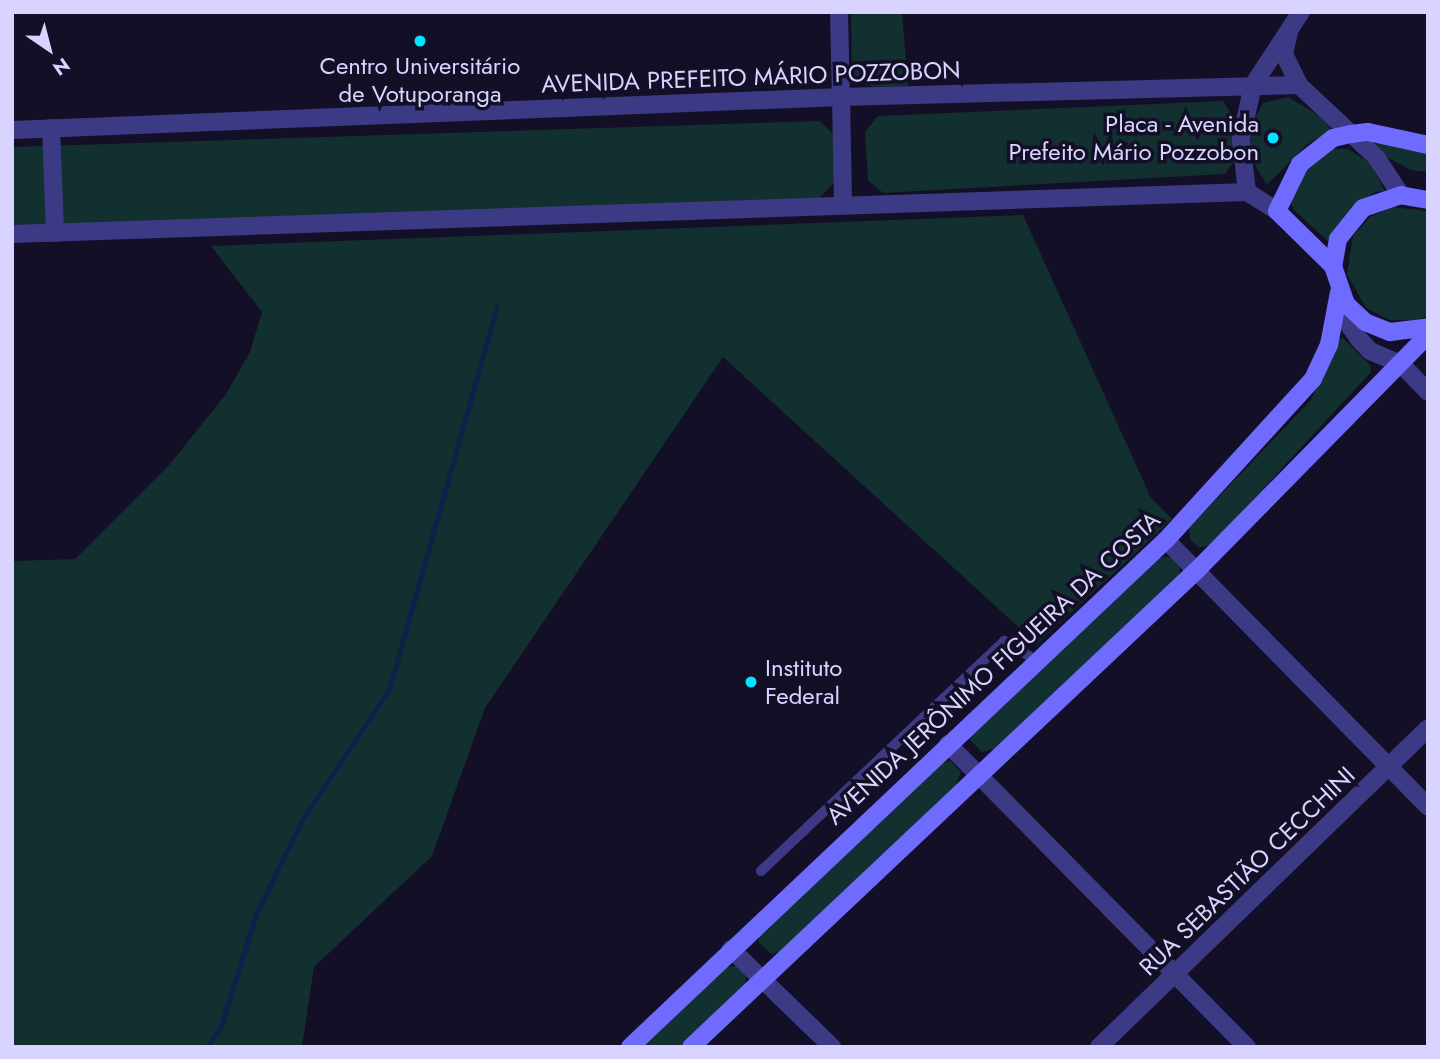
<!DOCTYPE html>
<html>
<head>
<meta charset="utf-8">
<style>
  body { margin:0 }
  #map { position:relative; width:1440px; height:1059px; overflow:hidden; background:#130f26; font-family:Jost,sans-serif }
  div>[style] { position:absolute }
  .green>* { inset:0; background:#12302f }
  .stream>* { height:5px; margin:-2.5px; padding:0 2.5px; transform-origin:2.5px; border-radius:2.5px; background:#0c2248 }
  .service>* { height:10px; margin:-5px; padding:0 5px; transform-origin:5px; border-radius:5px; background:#3d3a85 }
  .minor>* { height:18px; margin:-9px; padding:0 9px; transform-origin:9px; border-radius:9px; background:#3d3a85 }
  .tertiary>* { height:18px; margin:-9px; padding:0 9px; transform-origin:9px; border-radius:9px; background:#3d3a85 }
  .secondary>* { height:18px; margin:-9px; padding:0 9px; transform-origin:9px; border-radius:9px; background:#6f6bff }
  .dots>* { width:19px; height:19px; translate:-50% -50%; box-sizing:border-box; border:4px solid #130f26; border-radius:50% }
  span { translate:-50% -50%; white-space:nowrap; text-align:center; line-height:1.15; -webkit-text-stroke:7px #130f26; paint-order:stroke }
  .poi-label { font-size:24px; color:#d9d4ff }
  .right { translate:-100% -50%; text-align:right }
  .left { translate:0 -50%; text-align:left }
  .street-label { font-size:24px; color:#d9d4ff }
  .frame { position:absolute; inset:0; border:14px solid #d9d4ff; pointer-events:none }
  .north { position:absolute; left:14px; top:14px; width:70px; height:70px; -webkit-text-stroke:5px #130f26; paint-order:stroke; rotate:145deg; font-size:19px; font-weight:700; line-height:28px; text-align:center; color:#d9d4ff }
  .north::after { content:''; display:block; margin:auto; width:24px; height:32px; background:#d9d4ff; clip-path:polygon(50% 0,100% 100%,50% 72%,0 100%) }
</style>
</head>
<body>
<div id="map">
  <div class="green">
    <i style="clip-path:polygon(851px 12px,902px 12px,908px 86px,874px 87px,859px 81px,852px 72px)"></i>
    <i style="clip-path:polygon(1288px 97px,1328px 121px,1330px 131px,1306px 145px,1267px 185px,1250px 157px,1252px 124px,1263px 103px)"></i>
    <i style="clip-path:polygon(1223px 101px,1237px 123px,1234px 161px,1225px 174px,883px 193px,868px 180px,865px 132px,878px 116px)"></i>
    <i style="clip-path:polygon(820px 121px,835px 136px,835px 182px,819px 198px,12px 227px,12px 147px)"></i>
    <i style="clip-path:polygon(1380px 139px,1428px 153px,1428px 172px,1411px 170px,1386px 157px,1376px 144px)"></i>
    <i style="clip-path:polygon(1334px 149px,1348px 149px,1370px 163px,1385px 191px,1375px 192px,1350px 210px,1329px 242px,1294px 210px,1289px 198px,1308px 166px)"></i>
    <i style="clip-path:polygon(1392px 207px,1428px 211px,1428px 316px,1416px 320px,1390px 320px,1366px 308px,1347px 274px,1353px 236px,1370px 217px)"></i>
    <i style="clip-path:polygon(1023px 215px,1151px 498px,1172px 519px,1037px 644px,723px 357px,485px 708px,432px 856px,314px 967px,302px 1047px,12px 1047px,12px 561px,75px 559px,170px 464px,226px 394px,250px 352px,262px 312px,211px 246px)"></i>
    <i style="clip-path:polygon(1343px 338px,1370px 365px,1371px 372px,1212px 544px,1199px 548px,1190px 539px,1189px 528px,1311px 400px,1337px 339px)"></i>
    <i style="clip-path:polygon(1158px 557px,1171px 557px,1180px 566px,1179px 579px,994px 749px,982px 752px,970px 740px,972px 730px)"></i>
    <i style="clip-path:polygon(951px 761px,961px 772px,956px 785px,783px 951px,771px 954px,759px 943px,759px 932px,937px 764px)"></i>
    <i style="clip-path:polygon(737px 966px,746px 974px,745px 985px,681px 1047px,642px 1047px,726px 967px)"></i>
  </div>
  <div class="stream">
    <i style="left:207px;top:1047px;width:25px;rotate:-56deg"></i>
    <i style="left:221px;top:1026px;width:117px;rotate:-72.6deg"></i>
    <i style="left:256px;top:914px;width:107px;rotate:-63.9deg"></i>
    <i style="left:303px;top:818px;width:154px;rotate:-56.1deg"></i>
    <i style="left:389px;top:690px;width:398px;rotate:-74.3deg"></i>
  </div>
  <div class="service">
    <i style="left:761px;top:871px;width:335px;rotate:-43.4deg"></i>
    <i style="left:1004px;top:641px;width:39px;rotate:31deg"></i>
  </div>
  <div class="minor">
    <i style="left:839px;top:12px;width:85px;rotate:88.7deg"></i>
    <i style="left:1289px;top:32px;width:23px;rotate:103deg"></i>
    <i style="left:1284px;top:54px;width:34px;rotate:64deg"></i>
    <i style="left:1253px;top:85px;width:87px;rotate:-56.7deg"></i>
    <i style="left:1348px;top:307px;width:15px;rotate:94deg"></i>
    <i style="left:1347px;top:322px;width:19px;rotate:55deg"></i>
    <i style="left:1358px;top:338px;width:18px;rotate:47deg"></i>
    <i style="left:1370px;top:351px;width:34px;rotate:23deg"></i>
    <i style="left:1401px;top:364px;width:39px;rotate:46deg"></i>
    <i style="left:1166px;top:540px;width:374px;rotate:45.5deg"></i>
    <i style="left:948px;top:744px;width:426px;rotate:45.4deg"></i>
    <i style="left:731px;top:949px;width:141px;rotate:44.1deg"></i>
    <i style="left:1099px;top:1047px;width:458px;rotate:-44.1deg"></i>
  </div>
  <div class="tertiary">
    <i style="left:841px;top:97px;width:107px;rotate:88.9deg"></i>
    <i style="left:51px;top:128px;width:105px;rotate:87.8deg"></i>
    <i style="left:12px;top:130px;width:830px;rotate:-2.28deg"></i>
    <i style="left:841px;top:97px;width:458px;rotate:-1.5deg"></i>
    <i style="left:1299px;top:85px;width:105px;rotate:43.1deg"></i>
    <i style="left:1376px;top:157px;width:45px;rotate:56.7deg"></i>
    <i style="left:1247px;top:192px;width:53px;rotate:-96.5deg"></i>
    <i style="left:1241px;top:139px;width:55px;rotate:-77.5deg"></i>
    <i style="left:12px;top:234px;width:1236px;rotate:-1.95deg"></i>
    <i style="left:1247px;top:192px;width:36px;rotate:32deg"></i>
  </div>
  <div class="secondary">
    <i style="left:1428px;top:200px;width:27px;rotate:-170deg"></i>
    <i style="left:1401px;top:195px;width:40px;rotate:161.1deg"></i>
    <i style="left:1363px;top:208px;width:40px;rotate:129deg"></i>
    <i style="left:1338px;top:239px;width:27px;rotate:100deg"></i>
    <i style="left:1333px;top:266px;width:40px;rotate:71.1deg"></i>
    <i style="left:1346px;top:304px;width:26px;rotate:43deg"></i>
    <i style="left:1365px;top:322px;width:27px;rotate:22deg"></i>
    <i style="left:1390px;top:332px;width:38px;rotate:-7deg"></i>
    <i style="left:1333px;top:266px;width:78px;rotate:-135.5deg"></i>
    <i style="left:1277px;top:211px;width:52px;rotate:-63.9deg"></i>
    <i style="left:1300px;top:164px;width:42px;rotate:-38.2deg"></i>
    <i style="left:1333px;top:138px;width:18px;rotate:-13deg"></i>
    <i style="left:1351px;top:134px;width:17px;rotate:-7deg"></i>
    <i style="left:1368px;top:132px;width:61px;rotate:12.2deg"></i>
    <i style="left:630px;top:1047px;width:738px;rotate:-43.41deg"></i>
    <i style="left:1166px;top:540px;width:218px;rotate:-47.6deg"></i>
    <i style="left:1313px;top:379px;width:38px;rotate:-65deg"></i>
    <i style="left:1329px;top:345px;width:54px;rotate:-79.3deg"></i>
    <i style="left:691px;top:1047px;width:697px;rotate:-43.31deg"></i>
    <i style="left:1198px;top:569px;width:328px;rotate:-45.5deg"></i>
  </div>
  <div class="dots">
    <i style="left:420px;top:41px;background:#00e5ff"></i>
    <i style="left:1273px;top:138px;background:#00e5ff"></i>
    <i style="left:751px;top:682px;background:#00e5ff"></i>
  </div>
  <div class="poi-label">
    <span style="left:420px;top:80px">Centro Universitário<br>de Votuporanga</span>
    <span class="right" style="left:1259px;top:138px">Placa - Avenida<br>Prefeito Mário Pozzobon</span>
    <span class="left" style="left:765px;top:682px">Instituto<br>Federal</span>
  </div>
  <div class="street-label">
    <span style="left:751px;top:77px;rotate:-2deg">AVENIDA PREFEITO MÁRIO POZZOBON</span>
    <span style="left:993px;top:668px;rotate:-43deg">AVENIDA JERÔNIMO FIGUEIRA DA COSTA</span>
    <span style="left:1247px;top:871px;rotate:-44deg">RUA SEBASTIÃO CECCHINI</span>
  </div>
  <div class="frame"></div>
  <div class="north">N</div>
</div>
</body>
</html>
